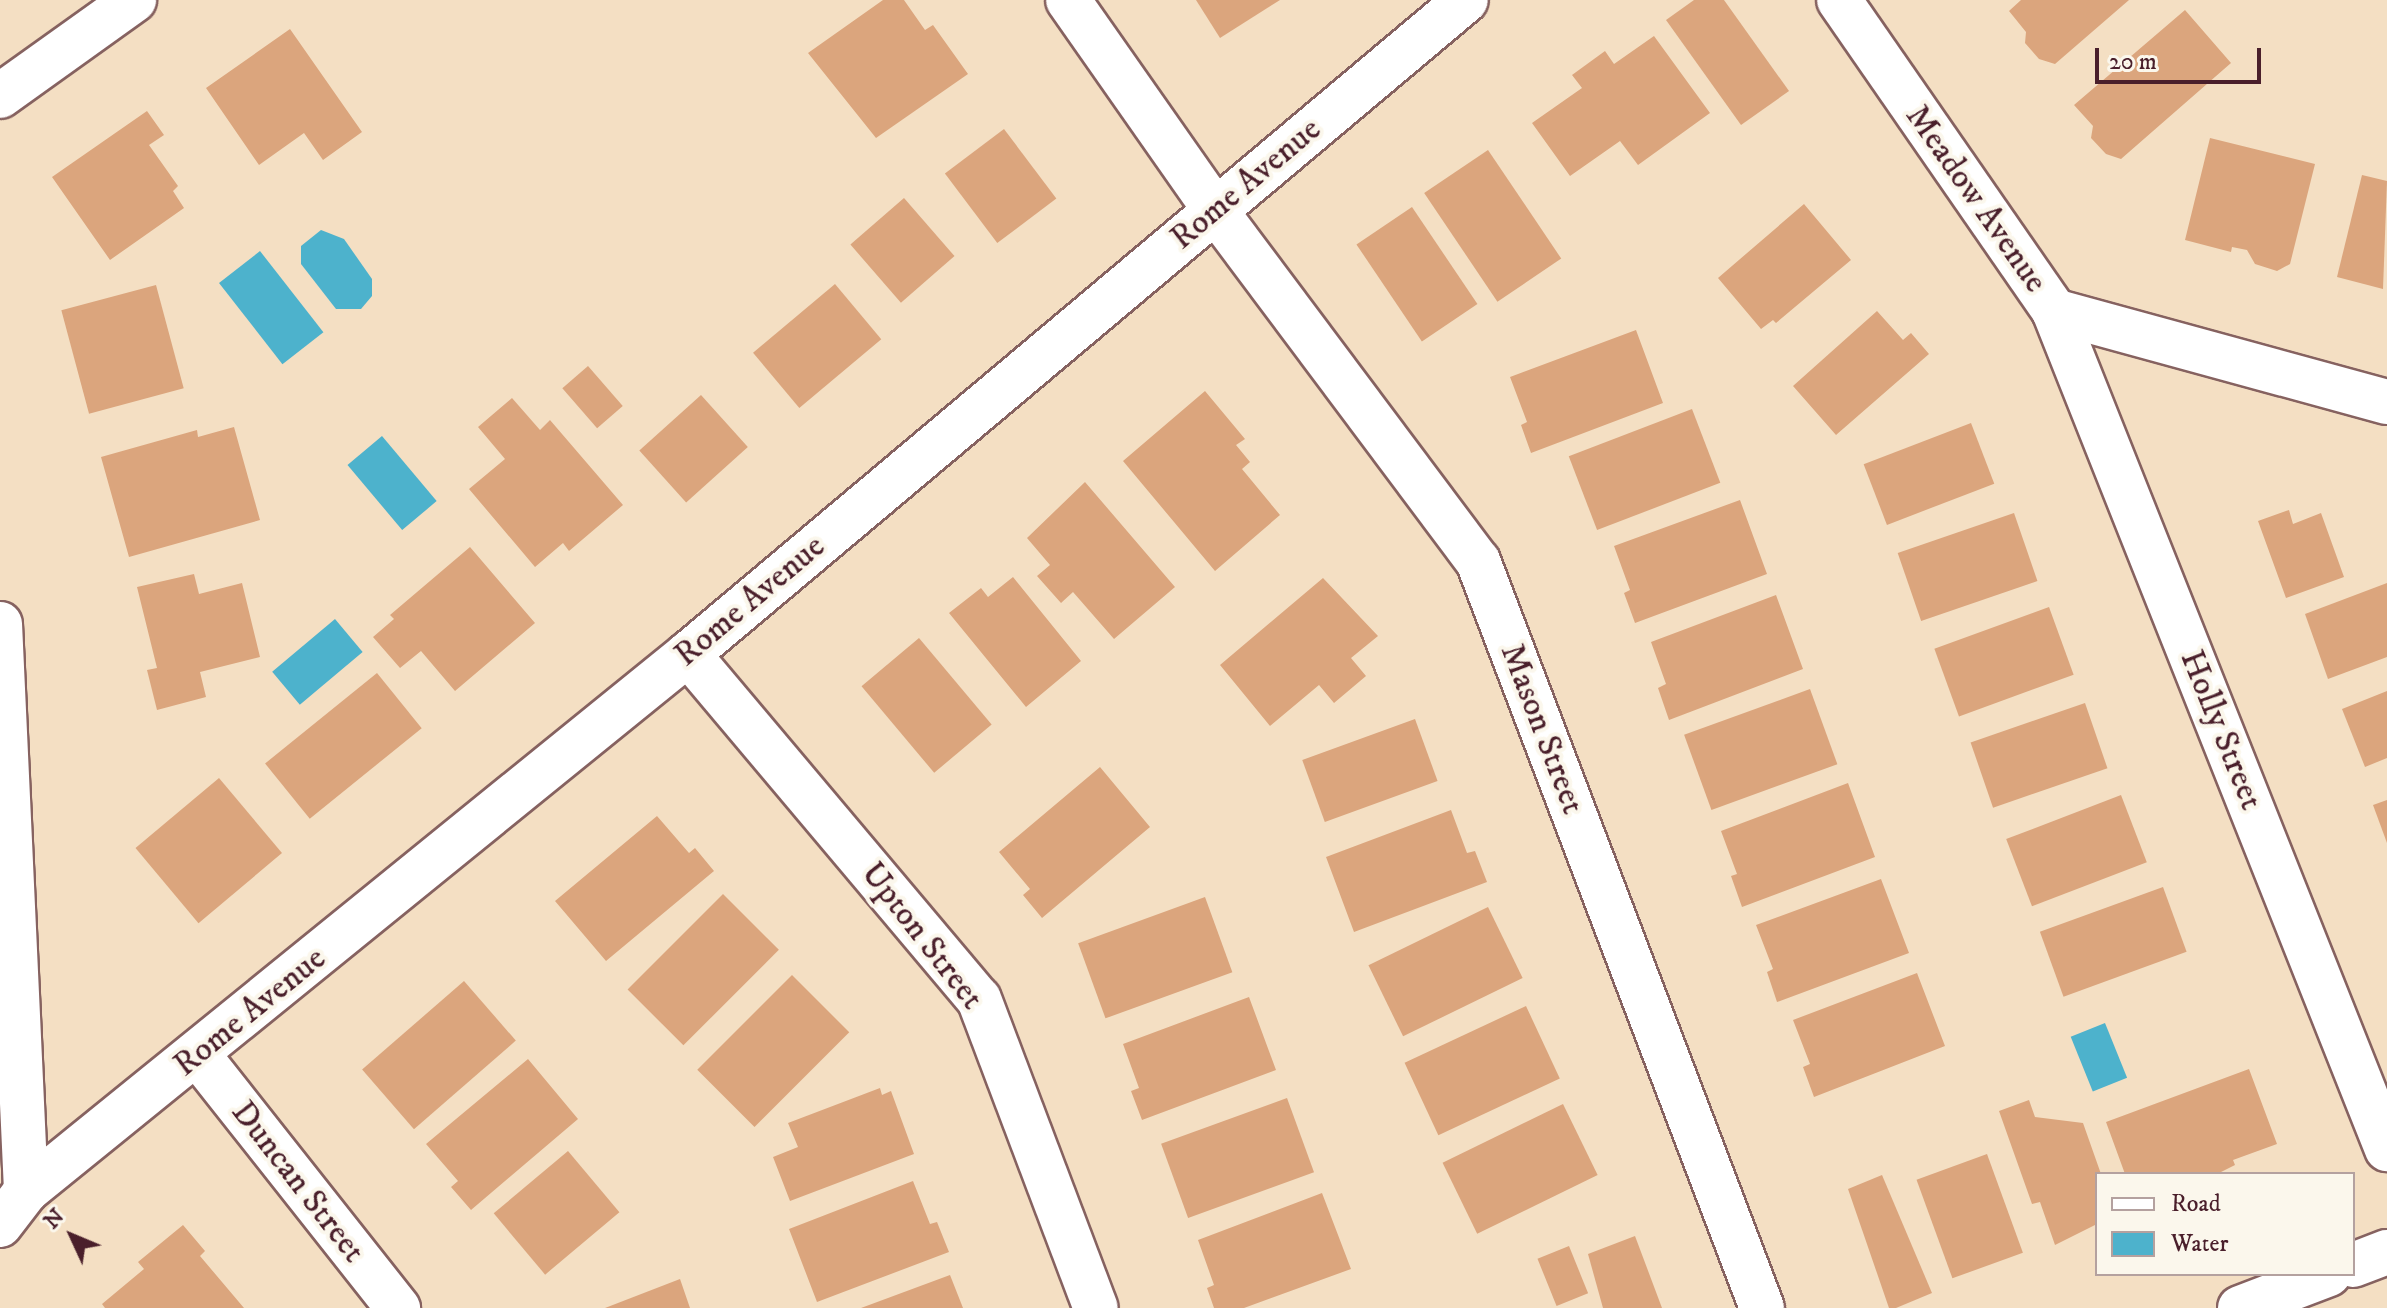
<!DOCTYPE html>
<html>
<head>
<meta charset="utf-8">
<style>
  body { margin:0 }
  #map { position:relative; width:2387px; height:1308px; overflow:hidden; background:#f4dfc3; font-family:"IM FELL DW Pica",serif }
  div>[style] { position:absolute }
  .water>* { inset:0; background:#4db2cc; transform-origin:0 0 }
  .building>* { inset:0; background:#dba57d; transform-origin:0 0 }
  .roads { filter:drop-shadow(2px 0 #866260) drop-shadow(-2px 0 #866260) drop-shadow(0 2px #866260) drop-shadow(0 -2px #866260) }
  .minor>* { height:44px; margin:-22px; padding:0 22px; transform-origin:22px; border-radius:22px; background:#fff }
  span { translate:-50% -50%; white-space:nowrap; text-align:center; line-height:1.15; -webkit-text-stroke:8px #fbf7ec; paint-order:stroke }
  .street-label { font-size:34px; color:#4a1f2b }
  .legend { position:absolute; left:2095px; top:1172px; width:260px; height:104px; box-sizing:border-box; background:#fbf7ec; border:2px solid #b4a19f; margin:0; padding:10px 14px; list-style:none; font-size:24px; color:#4a1f2b }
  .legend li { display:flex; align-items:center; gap:16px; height:40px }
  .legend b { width:40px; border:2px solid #b4a19f }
  .north { position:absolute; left:32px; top:1196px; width:80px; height:80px; -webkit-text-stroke:6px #fbf7ec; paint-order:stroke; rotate:314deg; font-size:22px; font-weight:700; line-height:32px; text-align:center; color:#4a1f2b }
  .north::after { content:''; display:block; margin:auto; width:28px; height:36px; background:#4a1f2b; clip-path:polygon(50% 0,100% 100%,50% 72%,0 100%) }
  .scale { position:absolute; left:2095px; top:48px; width:166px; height:36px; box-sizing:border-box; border:4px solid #4a1f2b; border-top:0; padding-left:10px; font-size:24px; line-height:28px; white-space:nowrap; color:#4a1f2b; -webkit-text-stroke:6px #fbf7ec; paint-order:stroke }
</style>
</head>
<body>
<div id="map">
  <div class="water">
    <i style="clip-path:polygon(321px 230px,344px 239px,372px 279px,372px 296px,361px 309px,336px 309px,301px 264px,301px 246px)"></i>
    <i style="left:260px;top:251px;width:103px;height:52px;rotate:52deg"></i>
    <i style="left:382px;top:436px;width:85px;height:45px;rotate:50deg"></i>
    <i style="left:335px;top:619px;width:43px;height:82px;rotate:50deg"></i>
    <i style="left:2105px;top:1023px;width:59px;height:37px;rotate:68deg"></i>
  </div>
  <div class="building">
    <i style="clip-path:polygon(883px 0,904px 0,925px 30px,933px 25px,968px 74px,876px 138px,808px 53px)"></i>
    <i style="clip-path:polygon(1196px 0,1280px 0,1220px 38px)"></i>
    <i style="clip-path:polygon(1694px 0,1724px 0,1789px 91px,1741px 125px,1666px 20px)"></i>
    <i style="clip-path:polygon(2021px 0,2129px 0,2055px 64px,2039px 59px,2025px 43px,2026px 32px,2009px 11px)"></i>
    <i style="clip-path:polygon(2185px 10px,2231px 63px,2121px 159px,2106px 154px,2091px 138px,2093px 126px,2074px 105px)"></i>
    <i style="clip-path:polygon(290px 29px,362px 132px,323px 160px,304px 133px,259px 165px,206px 88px)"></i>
    <i style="clip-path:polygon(1654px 36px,1710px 113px,1638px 165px,1620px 141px,1570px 176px,1532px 123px,1582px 88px,1572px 75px,1605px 51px,1614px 64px)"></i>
    <i style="clip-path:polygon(147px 111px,164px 135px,149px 145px,178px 186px,173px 191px,184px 208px,110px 260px,52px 177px)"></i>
    <i style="left:1004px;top:129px;width:87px;height:74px;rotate:53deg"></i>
    <i style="clip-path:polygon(2210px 138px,2315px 164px,2290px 264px,2277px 271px,2255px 264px,2247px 250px,2232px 247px,2231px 252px,2185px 240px)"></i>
    <i style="left:1488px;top:150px;width:131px;height:77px;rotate:56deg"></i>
    <i style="clip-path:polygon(2362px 175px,2387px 181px,2383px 289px,2337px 277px)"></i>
    <i style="left:904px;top:198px;width:77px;height:71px;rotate:49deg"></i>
    <i style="clip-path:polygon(1804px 204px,1851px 260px,1776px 323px,1773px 320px,1761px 329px,1718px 278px)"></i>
    <i style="left:1412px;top:207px;width:117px;height:67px;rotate:56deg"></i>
    <i style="left:835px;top:284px;width:72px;height:107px;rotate:50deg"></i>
    <i style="left:156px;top:285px;width:107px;height:98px;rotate:75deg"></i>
    <i style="clip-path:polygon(1877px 311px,1903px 340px,1911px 333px,1929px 354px,1836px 435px,1793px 386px)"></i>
    <i style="clip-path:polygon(1636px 330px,1663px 403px,1531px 453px,1521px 425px,1527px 422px,1510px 377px)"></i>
    <i style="left:588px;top:366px;width:53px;height:34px;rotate:49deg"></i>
    <i style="clip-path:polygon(1205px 391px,1245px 439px,1236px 445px,1250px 462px,1242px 469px,1280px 515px,1215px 571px,1123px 461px)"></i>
    <i style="left:701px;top:395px;width:70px;height:83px;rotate:48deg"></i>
    <i style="clip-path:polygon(512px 398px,540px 430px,550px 420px,623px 505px,569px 551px,563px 543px,535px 567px,469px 489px,505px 459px,478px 427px)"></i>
    <i style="left:1692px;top:409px;width:79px;height:132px;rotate:69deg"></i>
    <i style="left:1971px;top:423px;width:65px;height:115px;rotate:69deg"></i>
    <i style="clip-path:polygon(234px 427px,260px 520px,129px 557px,101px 457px,197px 430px,198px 437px)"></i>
    <i style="clip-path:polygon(1085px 482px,1175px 587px,1114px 639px,1073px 592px,1061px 603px,1037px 576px,1050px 565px,1027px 538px)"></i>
    <i style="clip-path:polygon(1740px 500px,1767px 574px,1635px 623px,1624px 593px,1630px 590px,1614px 546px)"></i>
    <i style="clip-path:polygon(2289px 510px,2293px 524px,2321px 513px,2344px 577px,2286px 598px,2258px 521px)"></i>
    <i style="left:2014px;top:513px;width:72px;height:123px;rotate:71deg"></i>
    <i style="clip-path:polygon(470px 547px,535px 623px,455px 691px,421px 651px,400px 668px,373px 637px,394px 619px,390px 615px)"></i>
    <i style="clip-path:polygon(194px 574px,199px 594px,242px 583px,260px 657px,200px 672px,206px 697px,157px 710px,147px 670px,157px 668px,137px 587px)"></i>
    <i style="clip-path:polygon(1013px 577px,1081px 661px,1026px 707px,949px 613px,981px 588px,988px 597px)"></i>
    <i style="clip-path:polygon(1323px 578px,1378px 636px,1351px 658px,1366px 676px,1334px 703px,1319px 685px,1270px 726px,1220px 665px)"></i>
    <i style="clip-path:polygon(2387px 583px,2387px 657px,2328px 679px,2305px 614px)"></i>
    <i style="clip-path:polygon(1776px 595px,1803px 669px,1669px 720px,1658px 688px,1666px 684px,1651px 642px)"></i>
    <i style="left:2049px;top:607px;width:72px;height:122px;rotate:70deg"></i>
    <i style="left:919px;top:638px;width:113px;height:75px;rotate:50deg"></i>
    <i style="left:377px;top:673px;width:71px;height:144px;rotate:51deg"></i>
    <i style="left:1810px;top:689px;width:80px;height:134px;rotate:70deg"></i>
    <i style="clip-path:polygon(2387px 691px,2387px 758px,2365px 767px,2342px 709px)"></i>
    <i style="left:2085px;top:703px;width:69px;height:121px;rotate:71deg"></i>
    <i style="left:1415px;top:719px;width:66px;height:120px;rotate:70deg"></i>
    <i style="clip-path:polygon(1100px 767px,1150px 827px,1042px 918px,1023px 895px,1030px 889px,999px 852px)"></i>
    <i style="left:219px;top:778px;width:98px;height:109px;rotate:50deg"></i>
    <i style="clip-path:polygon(1848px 783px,1875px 857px,1742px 907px,1731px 876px,1737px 874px,1721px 831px)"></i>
    <i style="left:2121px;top:795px;width:72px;height:123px;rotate:69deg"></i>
    <i style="clip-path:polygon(2387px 800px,2387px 843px,2373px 805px)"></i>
    <i style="clip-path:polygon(1451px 810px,1467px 853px,1475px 851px,1487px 882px,1354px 932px,1326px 857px)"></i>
    <i style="clip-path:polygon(657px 816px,689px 853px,695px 848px,714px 871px,606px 961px,555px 901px)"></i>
    <i style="clip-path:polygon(1881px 879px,1909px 953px,1777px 1002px,1767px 972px,1773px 969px,1756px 925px)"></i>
    <i style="left:2163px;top:887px;width:69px;height:131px;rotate:70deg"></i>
    <i style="left:723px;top:894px;width:79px;height:135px;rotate:45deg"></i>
    <i style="left:1205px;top:897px;width:80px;height:135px;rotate:70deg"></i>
    <i style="left:1488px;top:907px;width:79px;height:133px;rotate:64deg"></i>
    <i style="clip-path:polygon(1917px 973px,1945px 1046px,1814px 1097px,1803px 1067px,1810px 1064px,1793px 1020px)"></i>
    <i style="left:792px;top:975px;width:81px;height:134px;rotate:45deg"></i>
    <i style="left:464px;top:981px;width:79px;height:135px;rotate:49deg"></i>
    <i style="clip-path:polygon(1249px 997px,1276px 1070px,1142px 1120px,1131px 1091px,1139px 1088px,1123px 1044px)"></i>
    <i style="left:1526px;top:1006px;width:80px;height:134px;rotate:65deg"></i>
    <i style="clip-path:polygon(528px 1059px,578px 1119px,471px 1210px,451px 1187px,458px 1181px,426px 1144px)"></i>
    <i style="clip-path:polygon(2249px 1069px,2277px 1144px,2233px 1160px,2235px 1165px,2217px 1174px,2125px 1174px,2106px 1122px)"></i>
    <i style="clip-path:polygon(880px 1088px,882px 1095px,891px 1091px,914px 1154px,790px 1201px,773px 1157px,798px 1147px,788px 1123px)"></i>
    <i style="left:1287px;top:1098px;width:79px;height:134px;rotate:70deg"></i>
    <i style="clip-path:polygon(2029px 1100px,2035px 1117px,2083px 1123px,2101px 1174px,2097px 1224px,2055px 1245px,2040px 1202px,2032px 1204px,1999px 1111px)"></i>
    <i style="left:1563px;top:1104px;width:79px;height:134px;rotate:64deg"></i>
    <i style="left:568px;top:1151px;width:80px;height:97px;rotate:50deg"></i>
    <i style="left:1987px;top:1154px;width:105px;height:75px;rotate:70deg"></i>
    <i style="clip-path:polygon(1882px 1175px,1932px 1293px,1896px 1308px,1889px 1308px,1848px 1189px)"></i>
    <i style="clip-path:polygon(913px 1181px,930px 1224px,937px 1222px,949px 1252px,817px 1302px,789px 1229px)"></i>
    <i style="clip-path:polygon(1322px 1193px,1351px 1269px,1244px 1308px,1214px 1308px,1207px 1288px,1214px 1285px,1198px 1240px)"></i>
    <i style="clip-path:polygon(183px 1225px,205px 1251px,200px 1256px,244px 1308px,105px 1308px,102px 1304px,144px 1269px,138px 1262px)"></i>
    <i style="clip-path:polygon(1635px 1236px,1662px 1308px,1603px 1308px,1588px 1254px)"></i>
    <i style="left:1569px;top:1246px;width:51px;height:34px;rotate:68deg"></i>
    <i style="clip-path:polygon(950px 1275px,963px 1308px,861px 1308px)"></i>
    <i style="clip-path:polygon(680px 1279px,690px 1308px,605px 1308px)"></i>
  </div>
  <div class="roads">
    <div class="minor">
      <i style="left:1068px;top:0;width:256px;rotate:55deg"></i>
      <i style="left:1215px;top:210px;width:439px;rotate:53.2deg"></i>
      <i style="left:1478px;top:561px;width:799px;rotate:69.18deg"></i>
      <i style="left:1839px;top:0;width:378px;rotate:55.3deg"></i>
      <i style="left:2054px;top:311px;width:345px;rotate:15.3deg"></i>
      <i style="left:0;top:96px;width:165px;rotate:-35.6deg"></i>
      <i style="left:2054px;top:311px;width:902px;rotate:68.33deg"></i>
      <i style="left:0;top:624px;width:568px;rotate:87.37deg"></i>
      <i style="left:688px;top:654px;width:451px;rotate:49.9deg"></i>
      <i style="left:979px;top:999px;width:330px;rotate:69.3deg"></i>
      <i style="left:198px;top:1055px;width:323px;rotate:51.7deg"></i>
      <i style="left:0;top:1225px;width:43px;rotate:-52.6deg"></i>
      <i style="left:26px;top:1191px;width:852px;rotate:-39.05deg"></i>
      <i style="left:688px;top:654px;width:1016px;rotate:-40.05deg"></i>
      <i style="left:2353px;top:1265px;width:36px;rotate:-21deg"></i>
      <i style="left:2240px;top:1308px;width:95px;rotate:-20.9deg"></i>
    </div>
  </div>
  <div class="street-label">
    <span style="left:1246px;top:184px;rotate:-40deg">Rome Avenue</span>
    <span style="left:1976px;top:199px;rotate:55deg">Meadow Avenue</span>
    <span style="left:750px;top:601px;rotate:-40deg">Rome Avenue</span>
    <span style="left:1542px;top:729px;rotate:69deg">Mason Street</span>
    <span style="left:2221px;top:730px;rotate:68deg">Holly Street</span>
    <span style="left:922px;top:936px;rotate:52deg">Upton Street</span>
    <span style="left:250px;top:1012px;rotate:-39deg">Rome Avenue</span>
    <span style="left:298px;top:1182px;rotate:52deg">Duncan Street</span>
  </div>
  <ul class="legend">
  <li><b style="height:10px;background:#fff"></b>Road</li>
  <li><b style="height:22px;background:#4db2cc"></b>Water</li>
  </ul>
  <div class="north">N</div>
  <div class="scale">20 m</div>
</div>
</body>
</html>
